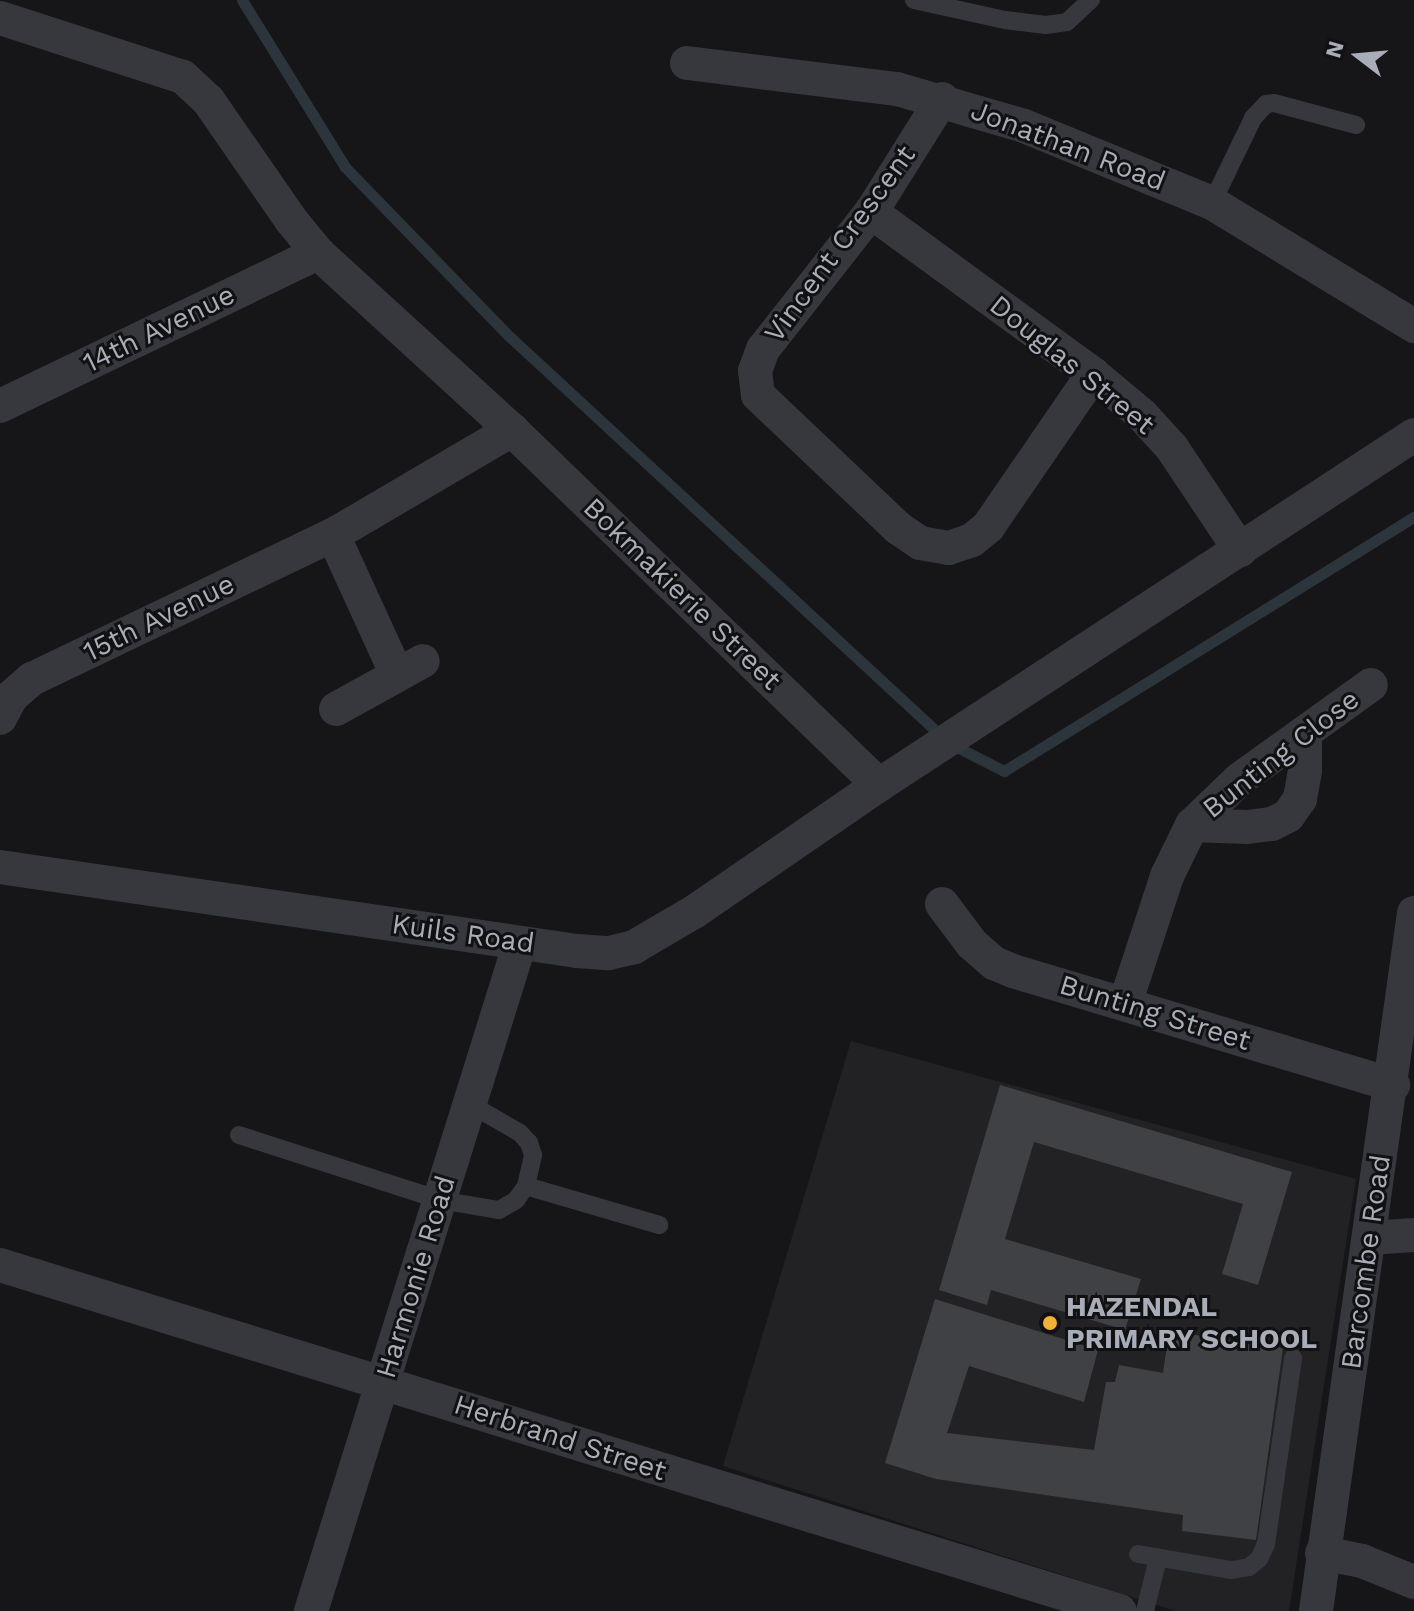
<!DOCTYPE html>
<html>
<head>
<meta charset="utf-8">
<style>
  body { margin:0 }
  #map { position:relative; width:1414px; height:1611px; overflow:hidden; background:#161618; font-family:"Work Sans",sans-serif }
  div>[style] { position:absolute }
  .built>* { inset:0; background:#222225 }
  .stream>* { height:11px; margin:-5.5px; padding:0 5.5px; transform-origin:5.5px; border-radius:5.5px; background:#2c353c }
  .building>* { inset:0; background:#404145 }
  .lane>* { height:18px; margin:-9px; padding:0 9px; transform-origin:9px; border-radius:9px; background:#37383d }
  .street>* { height:34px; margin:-17px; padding:0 17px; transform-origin:17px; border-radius:17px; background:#37383d }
  .dots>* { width:22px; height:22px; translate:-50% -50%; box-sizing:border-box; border:4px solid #111113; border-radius:50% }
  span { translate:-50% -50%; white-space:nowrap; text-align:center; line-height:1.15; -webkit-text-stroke:6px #111113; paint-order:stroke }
  .street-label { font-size:28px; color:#a8adb8 }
  .poi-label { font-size:28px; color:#a8adb8; font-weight:700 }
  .left { translate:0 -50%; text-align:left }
  .north { position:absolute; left:1318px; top:16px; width:80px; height:80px; -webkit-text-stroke:6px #111113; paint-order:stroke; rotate:286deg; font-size:22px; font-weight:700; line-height:32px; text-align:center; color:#a8adb8 }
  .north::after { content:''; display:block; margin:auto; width:28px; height:36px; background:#a8adb8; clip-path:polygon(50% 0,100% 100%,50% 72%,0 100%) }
</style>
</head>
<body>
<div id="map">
  <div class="built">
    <i style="clip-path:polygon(851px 1041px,1356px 1179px,1289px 1611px,1175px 1611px,723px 1466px)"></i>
  </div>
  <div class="stream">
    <i style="left:242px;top:0;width:196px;rotate:58.3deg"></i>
    <i style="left:345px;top:167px;width:235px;rotate:45.9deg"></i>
    <i style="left:509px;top:336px;width:599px;rotate:42.77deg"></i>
    <i style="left:949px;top:743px;width:62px;rotate:27deg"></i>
    <i style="left:1004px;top:771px;width:482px;rotate:-31.8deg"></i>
  </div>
  <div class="building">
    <i style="clip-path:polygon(1000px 1085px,1292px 1172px,1258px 1285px,1222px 1274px,1243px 1204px,1034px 1142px,1005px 1239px,1141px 1279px,1125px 1330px,991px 1290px,987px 1305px,939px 1290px)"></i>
    <i style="clip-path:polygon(935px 1299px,1098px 1350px,1084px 1402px,969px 1366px,947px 1433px,1094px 1450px,1106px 1382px,1115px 1382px,1119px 1365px,1163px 1373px,1169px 1331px,1283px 1348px,1256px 1540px,1182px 1531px,1183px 1515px,936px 1479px,885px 1463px)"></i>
  </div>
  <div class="lane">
    <i style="left:914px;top:0;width:93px;rotate:12.4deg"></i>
    <i style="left:1005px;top:20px;width:41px;rotate:7deg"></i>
    <i style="left:1046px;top:25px;width:21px;rotate:-8deg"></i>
    <i style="left:1067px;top:22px;width:33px;rotate:-43deg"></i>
    <i style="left:1212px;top:203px;width:94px;rotate:-64.2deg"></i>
    <i style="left:1253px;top:118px;width:19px;rotate:-47deg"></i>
    <i style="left:1266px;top:104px;width:8px;rotate:-7deg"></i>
    <i style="left:1274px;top:103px;width:85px;rotate:15deg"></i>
    <i style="left:239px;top:1135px;width:211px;rotate:17.9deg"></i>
    <i style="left:440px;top:1200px;width:60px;rotate:9.6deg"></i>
    <i style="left:499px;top:1210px;width:20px;rotate:-30deg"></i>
    <i style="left:516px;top:1200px;width:17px;rotate:-54deg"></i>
    <i style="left:526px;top:1186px;width:32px;rotate:-77deg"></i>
    <i style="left:533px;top:1155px;width:13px;rotate:-108deg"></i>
    <i style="left:529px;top:1143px;width:13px;rotate:-132deg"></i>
    <i style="left:520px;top:1133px;width:58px;rotate:-149.9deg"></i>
    <i style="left:526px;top:1186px;width:139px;rotate:16.3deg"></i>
    <i style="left:1138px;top:1554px;width:95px;rotate:9.7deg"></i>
    <i style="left:1232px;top:1570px;width:17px;rotate:-10deg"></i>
    <i style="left:1249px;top:1567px;width:13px;rotate:-39deg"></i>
    <i style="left:1259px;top:1559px;width:17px;rotate:-65deg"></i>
    <i style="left:1266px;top:1544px;width:188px;rotate:-81.7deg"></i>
    <i style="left:1145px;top:1611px;width:55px;rotate:-76.2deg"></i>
  </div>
  <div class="street">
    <i style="left:0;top:18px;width:192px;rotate:17.9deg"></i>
    <i style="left:183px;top:77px;width:34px;rotate:43deg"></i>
    <i style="left:208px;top:100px;width:146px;rotate:55.3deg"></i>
    <i style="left:291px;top:220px;width:43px;rotate:50.7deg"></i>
    <i style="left:318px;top:253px;width:263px;rotate:42.4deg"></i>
    <i style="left:512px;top:430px;width:511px;rotate:44.05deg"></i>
    <i style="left:687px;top:63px;width:212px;rotate:7.1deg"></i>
    <i style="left:897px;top:89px;width:132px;rotate:16.2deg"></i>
    <i style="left:1024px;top:126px;width:203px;rotate:22.3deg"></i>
    <i style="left:1212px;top:203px;width:237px;rotate:31.3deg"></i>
    <i style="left:942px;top:99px;width:133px;rotate:122.1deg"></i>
    <i style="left:871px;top:212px;width:174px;rotate:128.2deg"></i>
    <i style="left:763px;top:349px;width:23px;rotate:110deg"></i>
    <i style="left:755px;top:371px;width:24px;rotate:83deg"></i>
    <i style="left:758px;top:395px;width:193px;rotate:43.5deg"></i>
    <i style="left:898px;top:528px;width:27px;rotate:34deg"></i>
    <i style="left:920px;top:543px;width:29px;rotate:10deg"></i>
    <i style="left:949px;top:548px;width:24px;rotate:-19deg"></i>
    <i style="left:972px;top:540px;width:21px;rotate:-39deg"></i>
    <i style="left:988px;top:527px;width:186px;rotate:-55.5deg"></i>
    <i style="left:871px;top:212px;width:275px;rotate:36.1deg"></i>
    <i style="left:1093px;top:374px;width:64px;rotate:39.9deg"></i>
    <i style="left:1142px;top:415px;width:45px;rotate:47.7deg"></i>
    <i style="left:1172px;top:448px;width:123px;rotate:56.3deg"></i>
    <i style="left:0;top:406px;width:353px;rotate:-25.7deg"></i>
    <i style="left:333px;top:535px;width:154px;rotate:65.4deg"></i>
    <i style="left:336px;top:709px;width:99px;rotate:-28.9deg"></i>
    <i style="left:0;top:718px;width:24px;rotate:-62deg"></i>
    <i style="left:11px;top:697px;width:28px;rotate:-41deg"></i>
    <i style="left:32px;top:679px;width:334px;rotate:-25.6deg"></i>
    <i style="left:333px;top:535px;width:208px;rotate:-30.4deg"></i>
    <i style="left:1192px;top:825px;width:55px;rotate:2.1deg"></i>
    <i style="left:1247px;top:827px;width:25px;rotate:-7deg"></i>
    <i style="left:1272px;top:824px;width:18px;rotate:-27deg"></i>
    <i style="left:1288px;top:816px;width:21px;rotate:-55deg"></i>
    <i style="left:1300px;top:799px;width:29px;rotate:-80deg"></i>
    <i style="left:1305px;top:770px;width:37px;rotate:-90deg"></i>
    <i style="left:0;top:867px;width:583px;rotate:8.28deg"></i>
    <i style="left:577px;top:951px;width:32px;rotate:4deg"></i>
    <i style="left:609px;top:953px;width:26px;rotate:-13deg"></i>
    <i style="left:634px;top:947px;width:69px;rotate:-30.3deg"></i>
    <i style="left:694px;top:912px;width:224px;rotate:-34.5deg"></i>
    <i style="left:879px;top:785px;width:639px;rotate:-33.19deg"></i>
    <i style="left:942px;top:904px;width:50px;rotate:53.1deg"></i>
    <i style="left:972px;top:944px;width:29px;rotate:41deg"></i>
    <i style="left:994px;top:963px;width:21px;rotate:23deg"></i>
    <i style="left:1013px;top:971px;width:397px;rotate:16.7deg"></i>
    <i style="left:1125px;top:1004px;width:135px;rotate:-71.8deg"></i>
    <i style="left:1167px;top:876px;width:57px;rotate:-63.9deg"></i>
    <i style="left:1192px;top:825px;width:66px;rotate:-43.8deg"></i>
    <i style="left:1240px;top:779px;width:161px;rotate:-35.7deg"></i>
    <i style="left:1369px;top:1238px;width:45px;rotate:-3.8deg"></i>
    <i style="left:0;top:1265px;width:1172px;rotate:17.17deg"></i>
    <i style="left:1322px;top:1553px;width:41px;rotate:11.3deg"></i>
    <i style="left:1362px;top:1561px;width:56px;rotate:22deg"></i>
    <i style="left:311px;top:1611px;width:700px;rotate:-72.63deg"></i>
    <i style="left:1316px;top:1611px;width:705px;rotate:-82.01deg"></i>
  </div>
  <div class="dots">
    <i style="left:1050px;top:1323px;background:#f2b134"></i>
  </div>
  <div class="street-label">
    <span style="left:1068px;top:146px;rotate:21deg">Jonathan Road</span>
    <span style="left:840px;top:244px;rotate:-54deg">Vincent Crescent</span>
    <span style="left:159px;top:329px;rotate:-26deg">14th Avenue</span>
    <span style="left:1072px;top:365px;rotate:39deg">Douglas Street</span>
    <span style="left:682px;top:594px;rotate:44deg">Bokmakierie Street</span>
    <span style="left:159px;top:618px;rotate:-26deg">15th Avenue</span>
    <span style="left:1281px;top:754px;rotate:-38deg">Bunting Close</span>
    <span style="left:463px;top:934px;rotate:8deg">Kuils Road</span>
    <span style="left:1155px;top:1013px;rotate:17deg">Bunting Street</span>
    <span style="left:1366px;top:1262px;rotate:-82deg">Barcombe Road</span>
    <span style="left:416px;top:1277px;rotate:-73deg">Harmonie Road</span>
    <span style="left:560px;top:1438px;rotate:18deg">Herbrand Street</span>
  </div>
  <div class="poi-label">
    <span class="left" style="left:1066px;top:1323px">HAZENDAL<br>PRIMARY SCHOOL</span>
  </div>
  <div class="north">N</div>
</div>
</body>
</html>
